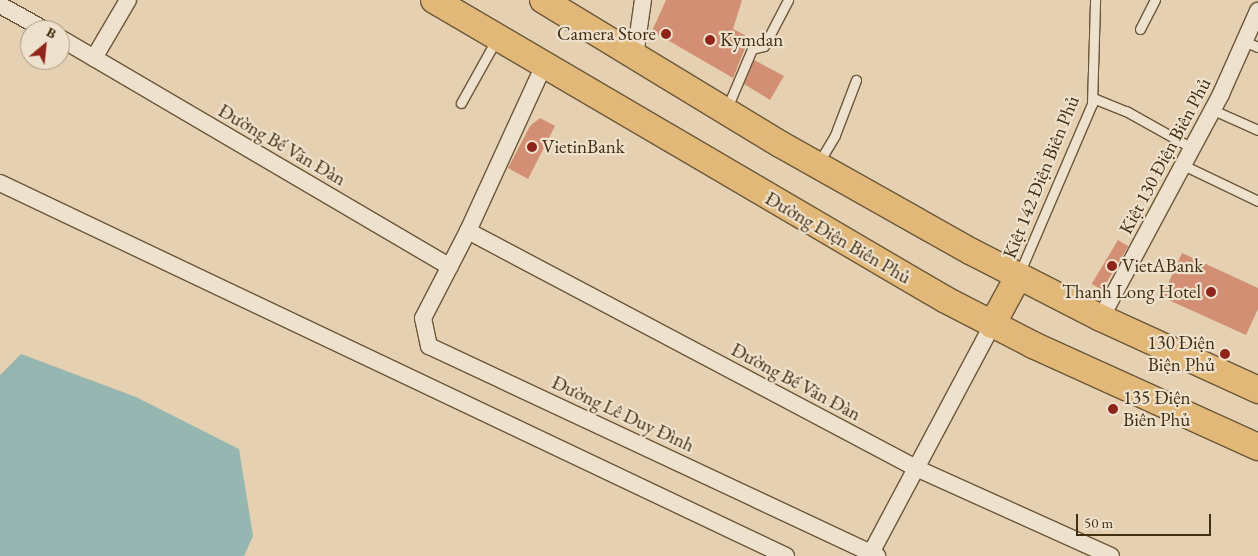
<!DOCTYPE html>
<html>
<head>
<meta charset="utf-8">
<style>
  body { margin:0 }
  #map { position:relative; width:1258px; height:556px; overflow:hidden; background:#e5d1b2; font-family:"EB Garamond",serif }
  div>[style] { position:absolute }
  .water>* { inset:0; background:#96b6b1 }
  .building>* { inset:0; background:#d28f73; transform-origin:0 0 }
  .roads { filter:drop-shadow(1px 0 #6b5738) drop-shadow(-1px 0 #6b5738) drop-shadow(0 1px #6b5738) drop-shadow(0 -1px #6b5738) }
  .lane>* { height:9px; margin:-4.5px; padding:0 4.5px; transform-origin:4.5px; border-radius:4.5px; background:#eee1cd }
  .street>* { height:16px; margin:-8px; padding:0 8px; transform-origin:8px; border-radius:8px; background:#eee1cd }
  .primary>* { height:26px; margin:-13px; padding:0 13px; transform-origin:13px; border-radius:13px; background:#e2b879 }
  .dots>* { width:14px; height:14px; translate:-50% -50%; box-sizing:border-box; border:2px solid #eee1cd; border-radius:50% }
  span { translate:-50% -50%; white-space:nowrap; text-align:center; line-height:1.15; -webkit-text-stroke:4.5px #eee1cd; paint-order:stroke }
  .poi-label { font-size:19px; color:#422e10 }
  .right { translate:-100% -50%; text-align:right }
  .left { translate:0 -50%; text-align:left }
  .street-label { font-size:19px; color:#422e10 }
  .north { position:absolute; left:20px; top:20px; width:50px; height:50px; box-sizing:border-box; background:#eee1cd; border:1px solid #a99981; border-radius:50%; rotate:28deg; font-size:14px; font-weight:700; line-height:20px; text-align:center; color:#422e10 }
  .north::after { content:''; display:block; margin:auto; width:18px; height:22px; background:#8f2418; clip-path:polygon(50% 0,100% 100%,50% 72%,0 100%) }
  .scale { position:absolute; left:1076px; top:514px; width:135px; height:22px; box-sizing:border-box; border:2px solid #422e10; border-top:0; padding-left:6px; font-size:15px; line-height:18px; white-space:nowrap; color:#422e10; -webkit-text-stroke:4px #eee1cd; paint-order:stroke }
</style>
</head>
<body>
<div id="map">
  <div class="water">
    <i style="clip-path:polygon(21px 354px,136px 397px,239px 449px,253px 536px,244px 556px,0 556px,0 375px)"></i>
  </div>
  <div class="building">
    <i style="clip-path:polygon(666px 0,742px 0,733px 29px,756px 41px,746px 46px,733px 78px,652px 31px)"></i>
    <i style="clip-path:polygon(754px 60px,784px 76px,770px 100px,744px 84px)"></i>
    <i style="clip-path:polygon(540px 118px,555px 126px,528px 179px,508px 168px,530px 126px)"></i>
    <i style="left:1118px;top:240px;width:12px;height:51px;rotate:31deg"></i>
    <i style="clip-path:polygon(1182px 253px,1258px 288px,1258px 309px,1246px 335px,1162px 297px)"></i>
  </div>
  <div class="roads">
    <div class="lane">
      <i style="left:1140px;top:29px;width:33px;rotate:-63deg"></i>
      <i style="left:1246px;top:42px;width:13px;rotate:23deg"></i>
      <i style="left:1093px;top:98px;width:35px;rotate:22deg"></i>
      <i style="left:1126px;top:111px;width:76px;rotate:29.3deg"></i>
      <i style="left:461px;top:103px;width:72px;rotate:-60.9deg"></i>
      <i style="left:727px;top:108px;width:64px;rotate:-67deg"></i>
      <i style="left:752px;top:49px;width:12px;rotate:-14deg"></i>
      <i style="left:764px;top:46px;width:52px;rotate:-62.4deg"></i>
      <i style="left:1213px;top:110px;width:49px;rotate:24deg"></i>
      <i style="left:819px;top:162px;width:31px;rotate:-59deg"></i>
      <i style="left:835px;top:135px;width:59px;rotate:-69.1deg"></i>
      <i style="left:1183px;top:165px;width:83px;rotate:25.6deg"></i>
      <i style="left:1019px;top:274px;width:185px;rotate:-66.8deg"></i>
      <i style="left:1092px;top:104px;width:104px;rotate:-88.3deg"></i>
    </div>
    <div class="street">
      <i style="left:0;top:5px;width:51px;rotate:29.1deg"></i>
      <i style="left:60px;top:38px;width:452px;rotate:30.4deg"></i>
      <i style="left:635px;top:56px;width:57px;rotate:-81.9deg"></i>
      <i style="left:94px;top:58px;width:67px;rotate:-59.6deg"></i>
      <i style="left:544px;top:65px;width:183px;rotate:114.6deg"></i>
      <i style="left:468px;top:231px;width:98px;rotate:117.3deg"></i>
      <i style="left:423px;top:318px;width:29px;rotate:78deg"></i>
      <i style="left:429px;top:346px;width:495px;rotate:25.1deg"></i>
      <i style="left:0;top:183px;width:870px;rotate:25.39deg"></i>
      <i style="left:468px;top:231px;width:507px;rotate:27.88deg"></i>
      <i style="left:916px;top:468px;width:214px;rotate:24.3deg"></i>
      <i style="left:1101px;top:318px;width:254px;rotate:-61.8deg"></i>
      <i style="left:1221px;top:94px;width:91px;rotate:-66deg"></i>
      <i style="left:871px;top:553px;width:258px;rotate:-62deg"></i>
    </div>
    <div class="primary">
      <i style="left:434px;top:0;width:593px;rotate:30.37deg"></i>
      <i style="left:946px;top:300px;width:98px;rotate:27.3deg"></i>
      <i style="left:1033px;top:345px;width:247px;rotate:24.4deg"></i>
      <i style="left:543px;top:0;width:277px;rotate:31.3deg"></i>
      <i style="left:780px;top:144px;width:220px;rotate:29.4deg"></i>
      <i style="left:972px;top:252px;width:145px;rotate:27.1deg"></i>
      <i style="left:1101px;top:318px;width:173px;rotate:24.6deg"></i>
      <i style="left:992px;top:325px;width:55px;rotate:-61.6deg"></i>
    </div>
  </div>
  <div class="dots">
    <i style="left:666px;top:34px;background:#8f2418"></i>
    <i style="left:710px;top:40px;background:#8f2418"></i>
    <i style="left:532px;top:147px;background:#8f2418"></i>
    <i style="left:1112px;top:266px;background:#8f2418"></i>
    <i style="left:1211px;top:292px;background:#8f2418"></i>
    <i style="left:1225px;top:354px;background:#8f2418"></i>
    <i style="left:1113px;top:409px;background:#8f2418"></i>
  </div>
  <div class="poi-label">
    <span class="right" style="left:656px;top:34px">Camera Store</span>
    <span class="left" style="left:720px;top:40px">Kymdan</span>
    <span class="left" style="left:542px;top:147px">VietinBank</span>
    <span class="left" style="left:1122px;top:266px">VietABank</span>
    <span class="right" style="left:1201px;top:292px">Thanh Long Hotel</span>
    <span class="right" style="left:1215px;top:354px">130 Điện<br>Biện Phủ</span>
    <span class="left" style="left:1123px;top:409px">135 Điện<br>Biên Phủ</span>
  </div>
  <div class="street-label">
    <span style="left:282px;top:145px;rotate:30deg">Đường Bế Văn Đàn</span>
    <span style="left:1165px;top:156px;rotate:-62deg">Kiệt 130 Điện Biên Phủ</span>
    <span style="left:1041px;top:177px;rotate:-68deg">Kiệt 142 Điện Biên Phủ</span>
    <span style="left:838px;top:238px;rotate:30deg">Đường Điện Biên Phủ</span>
    <span style="left:796px;top:382px;rotate:28deg">Đường Bế Văn Đàn</span>
    <span style="left:623px;top:414px;rotate:25deg">Đường Lê Duy Đình</span>
  </div>
  <div class="north">B</div>
  <div class="scale">50 m</div>
</div>
</body>
</html>
